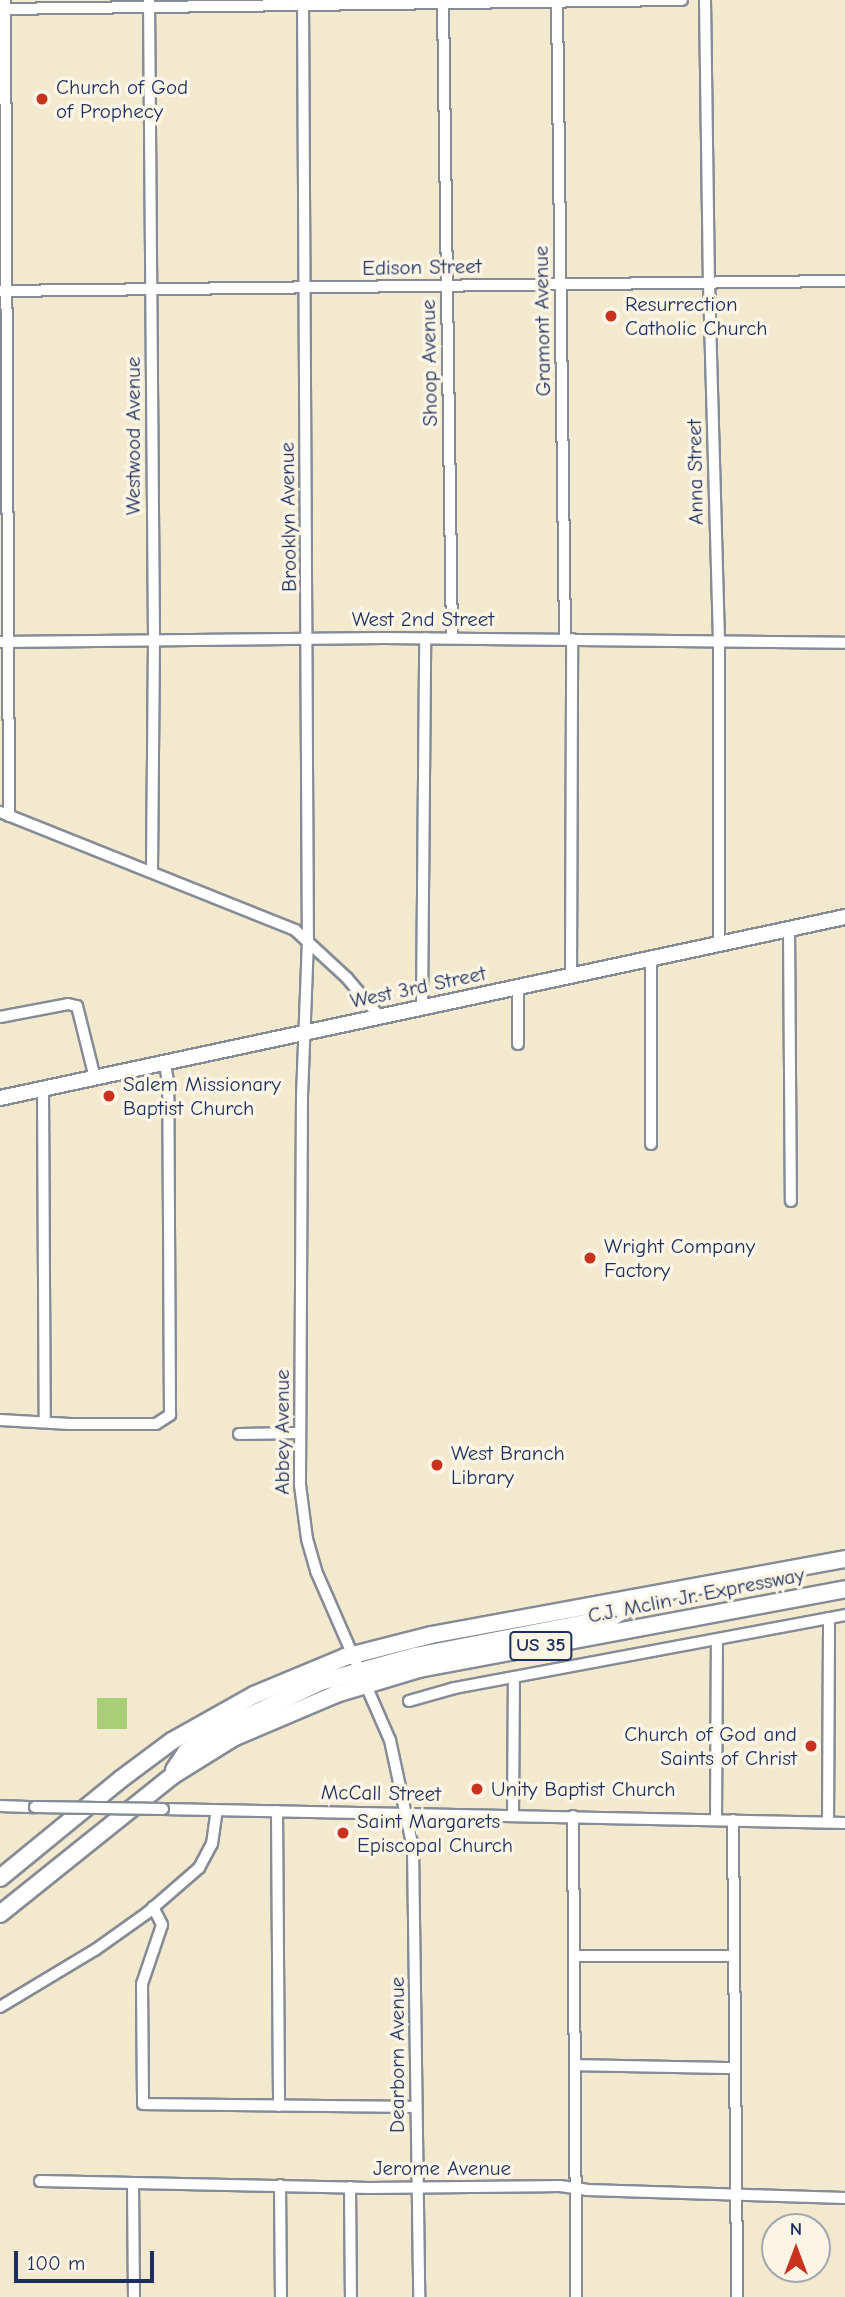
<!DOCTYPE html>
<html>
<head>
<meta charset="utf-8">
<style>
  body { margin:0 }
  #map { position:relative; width:845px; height:2297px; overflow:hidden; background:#f2e9ce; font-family:"Comic Neue",sans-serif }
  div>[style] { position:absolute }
  .green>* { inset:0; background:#a9cf79; transform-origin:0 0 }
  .roads { filter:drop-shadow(2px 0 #868c96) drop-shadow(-2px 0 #868c96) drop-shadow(0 2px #868c96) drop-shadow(0 -2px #868c96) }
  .minor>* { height:10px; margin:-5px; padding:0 5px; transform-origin:5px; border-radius:5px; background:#fff }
  .major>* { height:14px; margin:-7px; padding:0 7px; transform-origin:7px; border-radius:7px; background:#fff }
  .highway>* { height:16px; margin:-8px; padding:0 8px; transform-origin:8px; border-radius:8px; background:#fff }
  .bridges { filter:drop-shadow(2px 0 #868c96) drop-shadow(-2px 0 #868c96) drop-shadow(0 2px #868c96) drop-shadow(0 -2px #868c96) }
  .minor-bridge>* { height:10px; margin:-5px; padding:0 5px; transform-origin:5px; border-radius:5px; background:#fff }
  .dots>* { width:19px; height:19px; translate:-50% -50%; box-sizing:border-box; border:4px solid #fcf5e5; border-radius:50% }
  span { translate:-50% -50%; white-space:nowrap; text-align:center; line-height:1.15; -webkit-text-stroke:7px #fcf5e5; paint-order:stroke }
  .shield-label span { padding:2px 5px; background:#fcf5e5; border:2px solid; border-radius:5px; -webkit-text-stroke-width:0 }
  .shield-label { font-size:19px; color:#1b2f5e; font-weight:700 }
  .poi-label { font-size:21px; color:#1b2f5e }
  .left { translate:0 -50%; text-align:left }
  .right { translate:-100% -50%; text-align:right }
  .street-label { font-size:21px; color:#1b2f5e }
  .north { position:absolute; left:761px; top:2213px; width:70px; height:70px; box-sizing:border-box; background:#fcf5e5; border:2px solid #a2a6af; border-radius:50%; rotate:0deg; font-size:19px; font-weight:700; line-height:28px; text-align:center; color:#1b2f5e }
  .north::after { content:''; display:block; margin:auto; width:24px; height:32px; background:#c8321e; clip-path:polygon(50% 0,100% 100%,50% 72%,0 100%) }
  .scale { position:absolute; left:14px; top:2251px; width:140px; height:32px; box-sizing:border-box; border:4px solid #1b2f5e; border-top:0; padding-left:9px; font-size:21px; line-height:24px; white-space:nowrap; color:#1b2f5e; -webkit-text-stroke:5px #fcf5e5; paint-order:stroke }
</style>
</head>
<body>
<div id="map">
  <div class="green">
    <i style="left:97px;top:1698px;width:30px;height:31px"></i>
  </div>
  <div class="roads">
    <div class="minor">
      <i style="left:5px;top:0;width:816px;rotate:89.72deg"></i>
      <i style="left:149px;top:0;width:640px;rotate:89.55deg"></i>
      <i style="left:154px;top:640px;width:231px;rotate:90.5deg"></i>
      <i style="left:303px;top:0;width:940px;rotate:89.7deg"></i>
      <i style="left:308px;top:940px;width:156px;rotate:92.2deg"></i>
      <i style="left:302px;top:1096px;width:389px;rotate:90.3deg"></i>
      <i style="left:300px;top:1485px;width:54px;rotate:82.6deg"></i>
      <i style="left:307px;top:1539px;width:33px;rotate:74deg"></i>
      <i style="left:316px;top:1571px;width:184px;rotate:66.4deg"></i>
      <i style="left:390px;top:1740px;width:110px;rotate:78deg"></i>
      <i style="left:413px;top:1848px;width:449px;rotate:89.2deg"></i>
      <i style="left:705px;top:0;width:283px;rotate:89.2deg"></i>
      <i style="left:709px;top:283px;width:358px;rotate:88.4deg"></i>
      <i style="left:719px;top:641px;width:303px;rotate:90deg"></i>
      <i style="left:557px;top:2px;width:637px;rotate:89.28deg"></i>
      <i style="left:443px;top:3px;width:635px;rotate:89.19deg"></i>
      <i style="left:0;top:9px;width:682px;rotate:-0.76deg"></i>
      <i style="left:0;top:291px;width:845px;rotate:-0.68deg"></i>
      <i style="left:0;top:642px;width:384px;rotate:-0.6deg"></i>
      <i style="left:384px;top:638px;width:461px;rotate:0.6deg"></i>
      <i style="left:0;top:812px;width:318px;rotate:21.8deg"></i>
      <i style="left:295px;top:930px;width:71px;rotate:42.7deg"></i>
      <i style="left:347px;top:978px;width:51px;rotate:49.8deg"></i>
      <i style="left:789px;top:929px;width:272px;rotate:89.6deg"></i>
      <i style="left:651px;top:959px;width:185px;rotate:90deg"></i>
      <i style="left:571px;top:976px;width:337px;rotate:-89.8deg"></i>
      <i style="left:422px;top:1008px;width:370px;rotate:-89.5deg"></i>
      <i style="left:0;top:1017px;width:69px;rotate:-10.8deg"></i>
      <i style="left:68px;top:1004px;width:9px;rotate:13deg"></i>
      <i style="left:77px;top:1006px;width:74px;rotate:76deg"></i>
      <i style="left:518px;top:1044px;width:57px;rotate:-90deg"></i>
      <i style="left:43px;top:1089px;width:332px;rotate:89.7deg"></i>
      <i style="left:0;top:1420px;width:70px;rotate:3.3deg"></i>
      <i style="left:70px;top:1424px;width:86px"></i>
      <i style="left:156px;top:1424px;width:17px;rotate:-33deg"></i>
      <i style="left:170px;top:1415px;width:333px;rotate:-90.3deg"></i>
      <i style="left:168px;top:1082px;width:19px;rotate:-99deg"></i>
      <i style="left:239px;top:1434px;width:60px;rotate:-1deg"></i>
      <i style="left:409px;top:1701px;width:48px;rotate:-15.8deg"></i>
      <i style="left:455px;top:1688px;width:397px;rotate:-10.6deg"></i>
      <i style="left:0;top:1806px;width:35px;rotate:2deg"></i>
      <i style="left:163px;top:1809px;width:682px;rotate:1.18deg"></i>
      <i style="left:277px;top:1811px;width:295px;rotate:89.6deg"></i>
      <i style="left:513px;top:1815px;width:138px;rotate:-89.6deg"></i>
      <i style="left:573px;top:1816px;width:481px;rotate:89.6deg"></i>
      <i style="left:716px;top:1820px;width:180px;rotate:-89.7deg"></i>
      <i style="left:733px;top:1820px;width:477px;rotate:89.5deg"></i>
      <i style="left:828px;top:1822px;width:204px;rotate:-89.7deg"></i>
      <i style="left:153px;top:1907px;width:20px;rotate:63deg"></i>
      <i style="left:162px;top:1925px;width:62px;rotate:108.7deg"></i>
      <i style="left:142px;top:1984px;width:120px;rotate:89.5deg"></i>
      <i style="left:143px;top:2104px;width:273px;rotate:0.6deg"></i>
      <i style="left:574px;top:1956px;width:160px"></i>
      <i style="left:0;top:2007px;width:111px;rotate:-31deg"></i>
      <i style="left:95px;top:1950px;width:64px;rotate:-35.4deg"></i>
      <i style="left:147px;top:1913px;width:69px;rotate:-40.9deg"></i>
      <i style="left:199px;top:1868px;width:27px;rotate:-62deg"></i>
      <i style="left:212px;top:1844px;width:34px;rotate:-82deg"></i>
      <i style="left:575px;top:2065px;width:159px;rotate:1.1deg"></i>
      <i style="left:40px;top:2181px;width:330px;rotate:1.2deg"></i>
      <i style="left:370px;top:2188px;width:190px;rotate:-0.6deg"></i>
      <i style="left:560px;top:2186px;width:27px;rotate:8deg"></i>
      <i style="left:587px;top:2190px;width:258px;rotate:1.8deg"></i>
      <i style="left:133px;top:2183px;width:114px;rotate:89.5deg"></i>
      <i style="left:280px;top:2185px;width:112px;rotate:89.5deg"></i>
      <i style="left:350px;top:2187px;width:110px;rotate:89.5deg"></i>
    </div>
    <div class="major">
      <i style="left:0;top:1098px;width:864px;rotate:-12.09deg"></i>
    </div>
    <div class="highway">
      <i style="left:174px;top:1770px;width:22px;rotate:-56deg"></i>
      <i style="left:186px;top:1752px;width:31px;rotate:-36deg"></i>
      <i style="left:211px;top:1734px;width:121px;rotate:-25.5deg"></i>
      <i style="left:320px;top:1682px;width:98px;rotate:-15.3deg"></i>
      <i style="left:415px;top:1656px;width:200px;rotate:-11deg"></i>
      <i style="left:611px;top:1618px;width:37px;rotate:-31deg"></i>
      <i style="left:0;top:1878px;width:156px;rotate:-39.3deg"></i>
      <i style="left:121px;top:1779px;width:64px;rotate:-36.7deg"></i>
      <i style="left:172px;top:1741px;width:94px;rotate:-29.3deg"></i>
      <i style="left:254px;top:1695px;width:99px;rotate:-22.7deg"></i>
      <i style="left:345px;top:1657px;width:89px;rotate:-14.3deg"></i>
      <i style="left:431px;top:1635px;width:421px;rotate:-10.4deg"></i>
      <i style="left:0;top:1914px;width:221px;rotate:-38.7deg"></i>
      <i style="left:172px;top:1776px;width:72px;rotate:-31.9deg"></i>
      <i style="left:233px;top:1738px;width:112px;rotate:-23.1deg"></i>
      <i style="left:336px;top:1694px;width:87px;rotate:-16.8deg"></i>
      <i style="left:419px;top:1669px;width:433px;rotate:-10.6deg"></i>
    </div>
  </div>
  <div class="bridges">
    <div class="minor-bridge">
      <i style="left:35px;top:1807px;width:128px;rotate:0.9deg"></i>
    </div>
  </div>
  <div class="dots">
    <i style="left:42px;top:99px;background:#c8321e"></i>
    <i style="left:611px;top:316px;background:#c8321e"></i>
    <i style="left:109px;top:1096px;background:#c8321e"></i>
    <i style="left:590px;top:1258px;background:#c8321e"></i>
    <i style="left:437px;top:1465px;background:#c8321e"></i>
    <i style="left:811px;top:1746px;background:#c8321e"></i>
    <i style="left:477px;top:1789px;background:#c8321e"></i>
    <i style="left:343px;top:1833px;background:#c8321e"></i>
  </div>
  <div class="shield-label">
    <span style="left:541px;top:1646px">US 35</span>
  </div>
  <div class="poi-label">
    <span class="left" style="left:56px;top:99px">Church of God<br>of Prophecy</span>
    <span class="left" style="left:625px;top:316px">Resurrection<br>Catholic Church</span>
    <span class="left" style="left:123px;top:1096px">Salem Missionary<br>Baptist Church</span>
    <span class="left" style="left:604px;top:1258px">Wright Company<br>Factory</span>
    <span class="left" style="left:451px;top:1465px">West Branch<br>Library</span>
    <span class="right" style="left:797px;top:1746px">Church of God and<br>Saints of Christ</span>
    <span class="left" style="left:491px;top:1789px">Unity Baptist Church</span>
    <span class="left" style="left:357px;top:1833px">Saint Margarets<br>Episcopal Church</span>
  </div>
  <div class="street-label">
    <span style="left:422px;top:267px;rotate:-1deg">Edison Street</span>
    <span style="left:542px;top:321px;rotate:-91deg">Gramont Avenue</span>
    <span style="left:429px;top:363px;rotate:-91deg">Shoop Avenue</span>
    <span style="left:133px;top:436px;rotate:-90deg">Westwood Avenue</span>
    <span style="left:695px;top:472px;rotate:-91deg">Anna Street</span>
    <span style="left:288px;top:517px;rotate:-91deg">Brooklyn Avenue</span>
    <span style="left:423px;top:619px">West 2nd Street</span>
    <span style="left:418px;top:987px;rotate:-12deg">West 3rd Street</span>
    <span style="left:282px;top:1432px;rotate:-90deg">Abbey Avenue</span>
    <span style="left:696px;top:1595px;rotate:-11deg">C.J. Mclin Jr. Expressway</span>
    <span style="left:381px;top:1793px;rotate:1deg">McCall Street</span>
    <span style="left:397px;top:2055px;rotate:-90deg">Dearborn Avenue</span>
    <span style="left:442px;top:2168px">Jerome Avenue</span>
  </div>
  <div class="north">N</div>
  <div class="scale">100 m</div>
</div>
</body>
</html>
